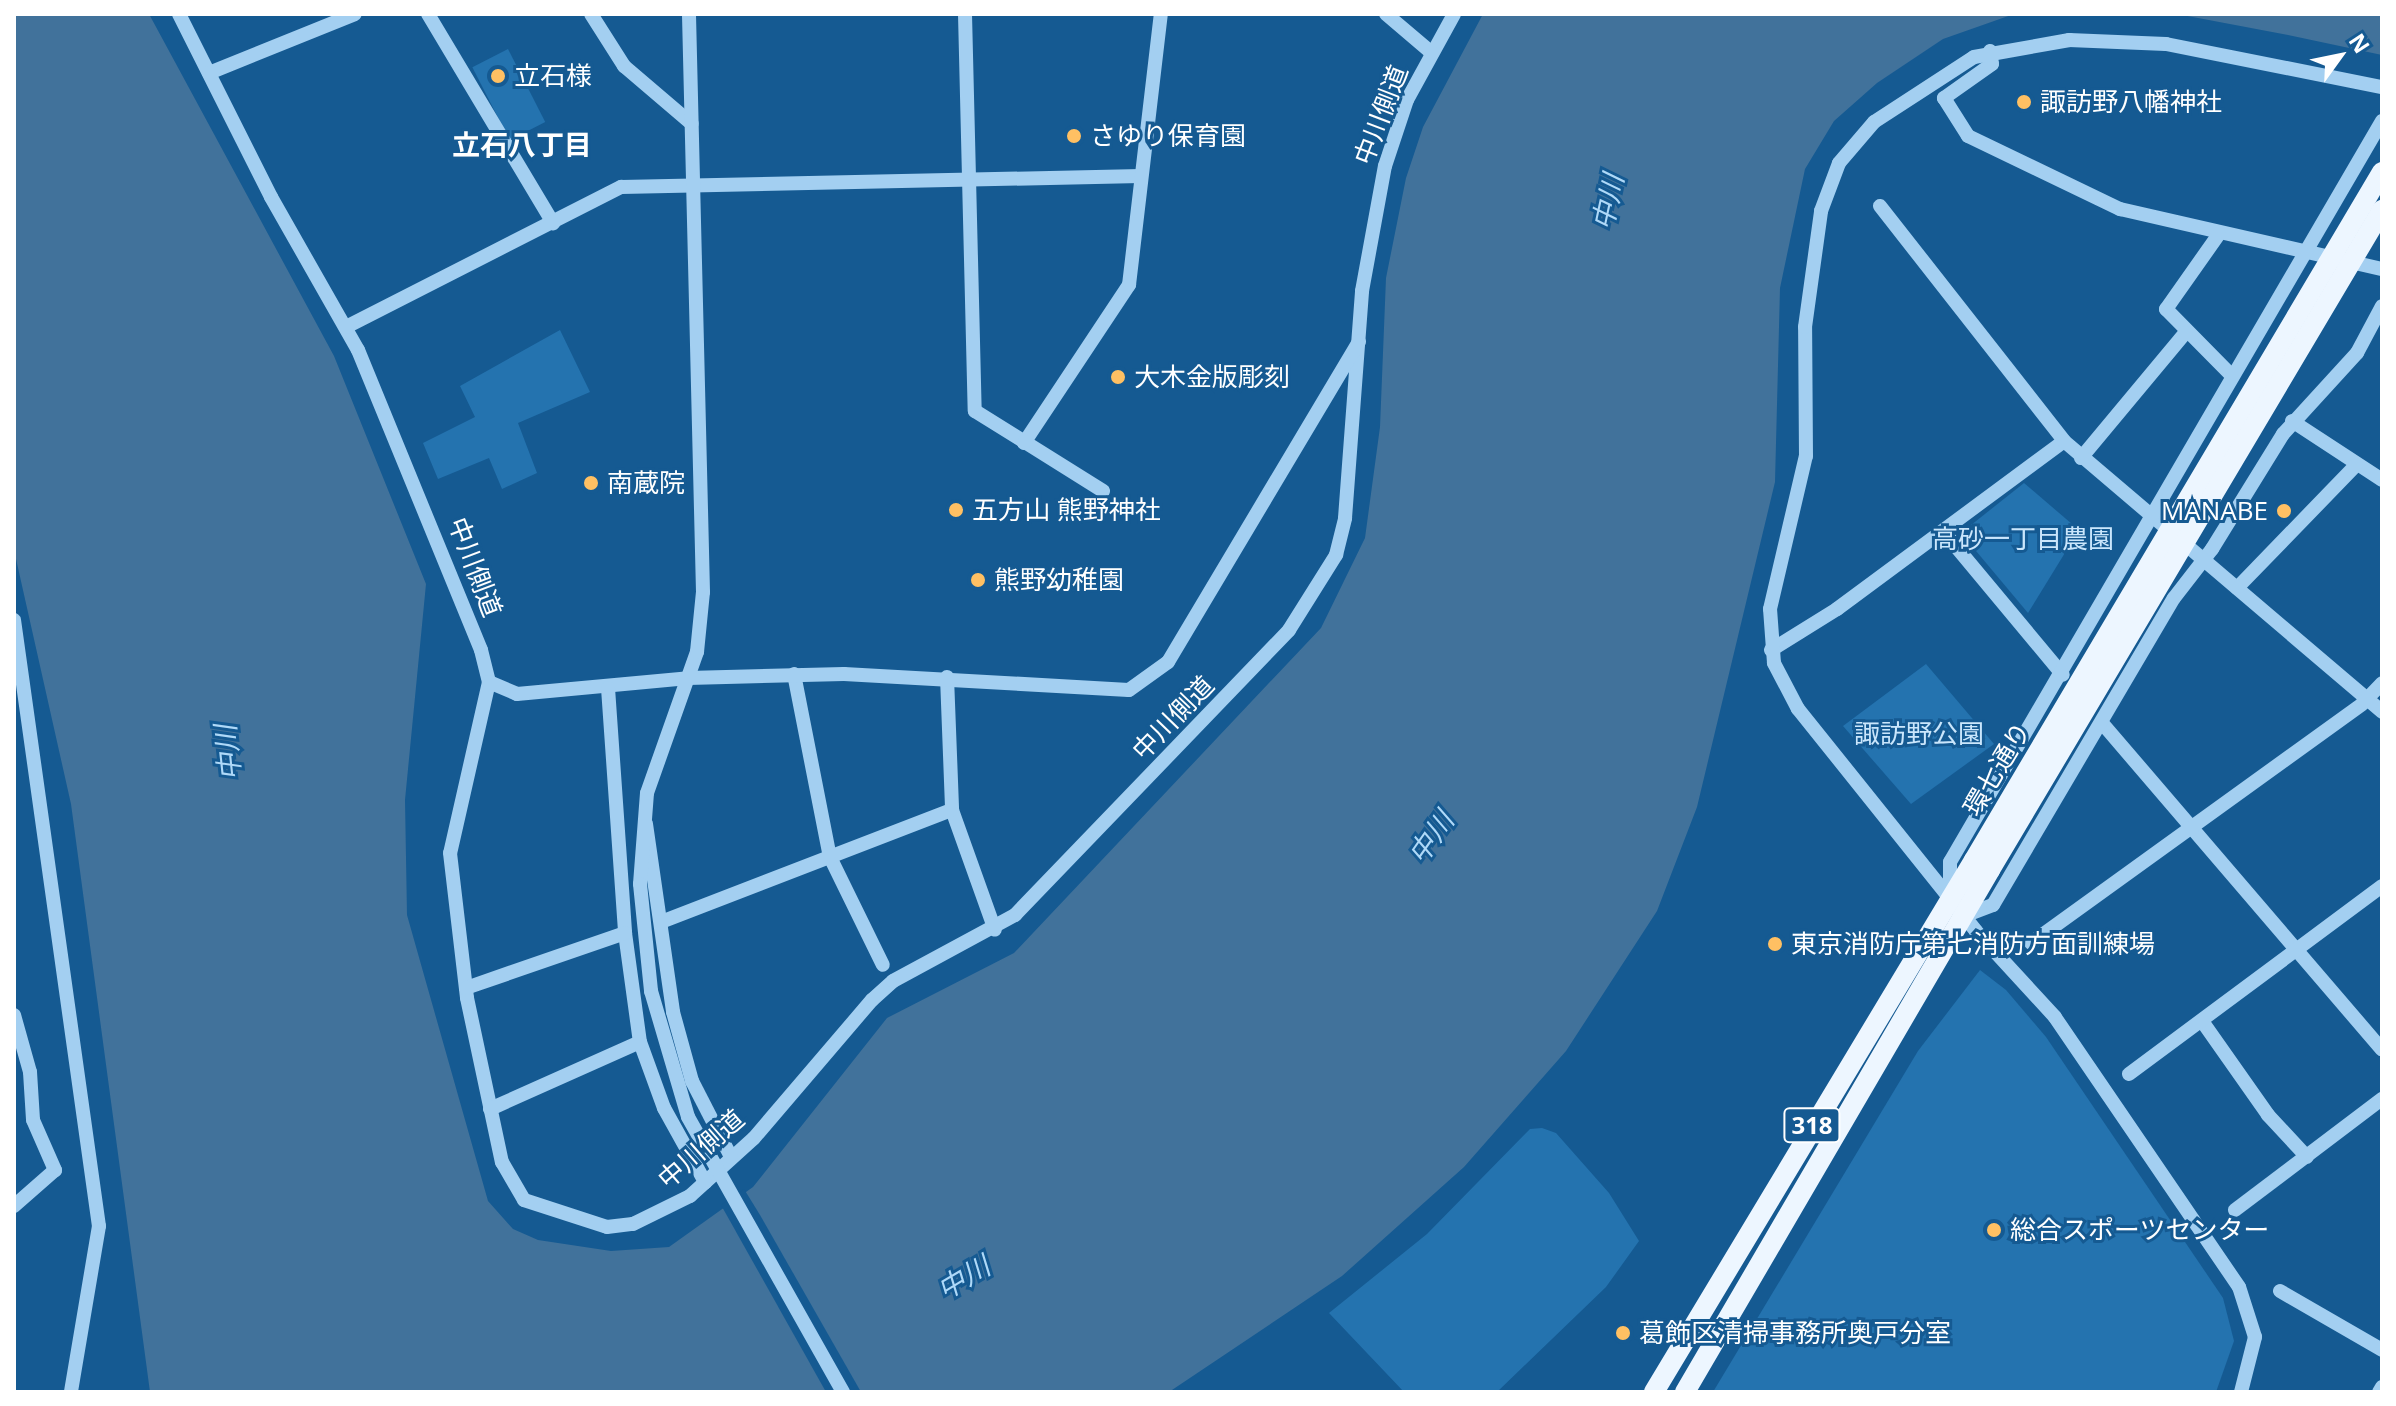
<!DOCTYPE html>
<html>
<head>
<meta charset="utf-8">
<style>
  body { margin:0 }
  #map { position:relative; width:2396px; height:1406px; overflow:hidden; background:#155a92; font-family:"Open Sans","Noto Sans JP",sans-serif }
  div>[style] { position:absolute }
  .green>* { inset:0; background:#2473af; transform-origin:0 0 }
  .water>* { inset:0; background:#41729b }
  .pier>* { inset:0; background:#155a92 }
  .minor>* { height:14px; margin:-7px; padding:0 7px; transform-origin:7px; border-radius:7px; background:#a3cff1 }
  .major>* { height:20px; margin:-10px; padding:0 10px; transform-origin:10px; border-radius:10px; background:#edf6ff }
  .minor-bridge>* { height:14px; margin:-7px; padding:0 7px; transform-origin:7px; border-radius:7px; background:#a3cff1 }
  .major-bridge>* { height:20px; margin:-10px; padding:0 10px; transform-origin:10px; border-radius:10px; background:#edf6ff }
  .dots>* { width:22px; height:22px; translate:-50% -50%; box-sizing:border-box; border:4px solid #155a92; border-radius:50% }
  span { translate:-50% -50%; white-space:nowrap; text-align:center; line-height:1.15; -webkit-text-stroke:6px #155a92; paint-order:stroke }
  .shield-label span { padding:2px 6px; background:#155a92; border:2px solid; border-radius:6px; -webkit-text-stroke-width:0 }
  .shield-label { font-size:24px; color:#fff; font-weight:700 }
  .poi-label { font-size:26px; color:#fff }
  .left { translate:0 -50%; text-align:left }
  .right { translate:-100% -50%; text-align:right }
  .street-label { font-size:26px; color:#fff }
  .park-label { font-size:26px; color:#cae6fc }
  .neighbourhood-label { font-size:28px; color:#fff; font-weight:700 }
  .water-label { font-size:28px; color:#afd9f8; font-style:italic }
  .frame { position:absolute; inset:0; border:16px solid #fff; pointer-events:none }
  .north { position:absolute; left:2300px; top:16px; width:80px; height:80px; -webkit-text-stroke:6px #155a92; paint-order:stroke; rotate:57deg; font-size:22px; font-weight:700; line-height:32px; text-align:center; color:#fff }
  .north::after { content:''; display:block; margin:auto; width:28px; height:36px; background:#fff; clip-path:polygon(50% 0,100% 100%,50% 72%,0 100%) }
</style>
</head>
<body>
<div id="map">
  <div class="green">
    <i style="left:508px;top:49px;width:82px;height:40px;rotate:63deg"></i>
    <i style="clip-path:polygon(560px 330px,590px 392px,518px 423px,537px 473px,502px 489px,489px 458px,438px 479px,423px 443px,475px 417px,460px 386px)"></i>
    <i style="clip-path:polygon(2024px 483px,2079px 530px,2028px 613px,1961px 533px)"></i>
    <i style="clip-path:polygon(1926px 664px,1994px 744px,1911px 804px,1843px 726px)"></i>
    <i style="clip-path:polygon(1980px 970px,2006px 990px,2046px 1037px,2223px 1298px,2234px 1341px,2216px 1392px,1713px 1392px,1918px 1051px)"></i>
    <i style="clip-path:polygon(1542px 1128px,1556px 1133px,1609px 1193px,1639px 1241px,1606px 1287px,1497px 1392px,1404px 1392px,1329px 1313px,1427px 1234px,1530px 1129px)"></i>
  </div>
  <div class="water">
    <i style="clip-path:polygon(14px 14px,149px 14px,334px 356px,426px 584px,405px 800px,407px 915px,488px 1201px,513px 1229px,538px 1240px,611px 1251px,669px 1247px,753px 1187px,887px 1018px,1014px 953px,1321px 628px,1365px 538px,1380px 427px,1386px 278px,1406px 178px,1423px 127px,1483px 14px,2014px 14px,1943px 39px,1877px 83px,1834px 121px,1805px 169px,1780px 288px,1775px 482px,1697px 807px,1657px 911px,1566px 1051px,1464px 1167px,1342px 1276px,1169px 1392px,150px 1392px,71px 804px,14px 550px)"></i>
    <i style="clip-path:polygon(2177px 14px,2382px 14px,2382px 55px,2288px 35px)"></i>
  </div>
  <div class="pier">
    <i style="clip-path:polygon(744px 1189px,760px 1215px,861px 1392px,826px 1392px,721px 1205px)"></i>
  </div>
  <div class="minor">
    <i style="left:179px;top:14px;width:205px;rotate:63.3deg"></i>
    <i style="left:271px;top:197px;width:176px;rotate:60.4deg"></i>
    <i style="left:358px;top:350px;width:324px;rotate:67.7deg"></i>
    <i style="left:481px;top:650px;width:33px;rotate:76deg"></i>
    <i style="left:489px;top:682px;width:175px;rotate:102.8deg"></i>
    <i style="left:450px;top:853px;width:146px;rotate:83.3deg"></i>
    <i style="left:467px;top:998px;width:168px;rotate:78deg"></i>
    <i style="left:502px;top:1162px;width:44px;rotate:59.9deg"></i>
    <i style="left:524px;top:1200px;width:87px;rotate:18deg"></i>
    <i style="left:607px;top:1227px;width:26px;rotate:-7deg"></i>
    <i style="left:633px;top:1224px;width:64px;rotate:-26.2deg"></i>
    <i style="left:690px;top:1196px;width:86px;rotate:-42.2deg"></i>
    <i style="left:754px;top:1138px;width:182px;rotate:-49.5deg"></i>
    <i style="left:872px;top:1000px;width:28px;rotate:-42deg"></i>
    <i style="left:893px;top:981px;width:139px;rotate:-28.4deg"></i>
    <i style="left:1015px;top:915px;width:395px;rotate:-46.1deg"></i>
    <i style="left:1289px;top:630px;width:89px;rotate:-57.9deg"></i>
    <i style="left:1336px;top:555px;width:38px;rotate:-76deg"></i>
    <i style="left:1345px;top:518px;width:228px;rotate:-85.7deg"></i>
    <i style="left:1362px;top:291px;width:127px;rotate:-79.6deg"></i>
    <i style="left:1385px;top:166px;width:70px;rotate:-71.6deg"></i>
    <i style="left:1407px;top:100px;width:98px;rotate:-61.3deg"></i>
    <i style="left:428px;top:14px;width:244px;rotate:59.1deg"></i>
    <i style="left:591px;top:14px;width:62px;rotate:57.6deg"></i>
    <i style="left:624px;top:66px;width:89px;rotate:40.5deg"></i>
    <i style="left:965px;top:14px;width:397px;rotate:88.6deg"></i>
    <i style="left:975px;top:411px;width:151px;rotate:32deg"></i>
    <i style="left:1386px;top:14px;width:60px;rotate:40.3deg"></i>
    <i style="left:1990px;top:51px;width:13px;rotate:81deg"></i>
    <i style="left:1992px;top:64px;width:59px;rotate:144.7deg"></i>
    <i style="left:1944px;top:98px;width:45px;rotate:57.7deg"></i>
    <i style="left:1968px;top:136px;width:169px;rotate:25.7deg"></i>
    <i style="left:2120px;top:209px;width:269px;rotate:12.9deg"></i>
    <i style="left:209px;top:73px;width:157px;rotate:-22deg"></i>
    <i style="left:1880px;top:206px;width:298px;rotate:51.9deg"></i>
    <i style="left:2219px;top:234px;width:92px;rotate:125.2deg"></i>
    <i style="left:2166px;top:309px;width:94px;rotate:45.4deg"></i>
    <i style="left:346px;top:327px;width:309px;rotate:-27deg"></i>
    <i style="left:621px;top:187px;width:520px;rotate:-1.21deg"></i>
    <i style="left:2292px;top:421px;width:108px;rotate:33.2deg"></i>
    <i style="left:1024px;top:443px;width:190px;rotate:-56.4deg"></i>
    <i style="left:1129px;top:285px;width:273px;rotate:-83.3deg"></i>
    <i style="left:2081px;top:458px;width:163px;rotate:-50.2deg"></i>
    <i style="left:1943px;top:531px;width:187px;rotate:50.2deg"></i>
    <i style="left:2237px;top:588px;width:171px;rotate:-45.9deg"></i>
    <i style="left:14px;top:620px;width:612px;rotate:82.02deg"></i>
    <i style="left:99px;top:1226px;width:168px;rotate:99.6deg"></i>
    <i style="left:1771px;top:650px;width:78px;rotate:-31.8deg"></i>
    <i style="left:1837px;top:609px;width:282px;rotate:-36.5deg"></i>
    <i style="left:2064px;top:441px;width:418px;rotate:40.4deg"></i>
    <i style="left:794px;top:674px;width:187px;rotate:78.9deg"></i>
    <i style="left:830px;top:857px;width:120px;rotate:63.9deg"></i>
    <i style="left:947px;top:677px;width:133px;rotate:87.8deg"></i>
    <i style="left:952px;top:810px;width:127px;rotate:70.3deg"></i>
    <i style="left:489px;top:682px;width:30px;rotate:23deg"></i>
    <i style="left:517px;top:694px;width:172px;rotate:-5.3deg"></i>
    <i style="left:688px;top:678px;width:156px;rotate:-1.5deg"></i>
    <i style="left:844px;top:674px;width:285px;rotate:3.2deg"></i>
    <i style="left:1129px;top:690px;width:48px;rotate:-35.7deg"></i>
    <i style="left:1168px;top:662px;width:373px;rotate:-59.2deg"></i>
    <i style="left:608px;top:688px;width:246px;rotate:86deg"></i>
    <i style="left:625px;top:933px;width:110px;rotate:82.2deg"></i>
    <i style="left:640px;top:1042px;width:70px;rotate:70deg"></i>
    <i style="left:664px;top:1108px;width:85px;rotate:61deg"></i>
    <i style="left:2102px;top:723px;width:430px;rotate:49.4deg"></i>
    <i style="left:646px;top:824px;width:190px;rotate:81.8deg"></i>
    <i style="left:673px;top:1012px;width:72px;rotate:74.6deg"></i>
    <i style="left:692px;top:1081px;width:85px;rotate:62.8deg"></i>
    <i style="left:640px;top:884px;width:91px;rotate:-85.6deg"></i>
    <i style="left:647px;top:793px;width:150px;rotate:-70.5deg"></i>
    <i style="left:697px;top:652px;width:60px;rotate:-84.3deg"></i>
    <i style="left:703px;top:592px;width:578px;rotate:-91.39deg"></i>
    <i style="left:1950px;top:896px;width:34px;rotate:-90deg"></i>
    <i style="left:1950px;top:862px;width:858px;rotate:-59.76deg"></i>
    <i style="left:1964px;top:916px;width:31px;rotate:-21deg"></i>
    <i style="left:1993px;top:905px;width:356px;rotate:-59.5deg"></i>
    <i style="left:2174px;top:598px;width:62px;rotate:-52.2deg"></i>
    <i style="left:2212px;top:549px;width:135px;rotate:-58.3deg"></i>
    <i style="left:2283px;top:434px;width:110px;rotate:-47.6deg"></i>
    <i style="left:2357px;top:353px;width:53px;rotate:-62deg"></i>
    <i style="left:661px;top:922px;width:312px;rotate:-21.1deg"></i>
    <i style="left:2031px;top:943px;width:408px;rotate:-35.8deg"></i>
    <i style="left:2362px;top:704px;width:29px;rotate:-46deg"></i>
    <i style="left:466px;top:988px;width:168px;rotate:-19.1deg"></i>
    <i style="left:14px;top:1015px;width:59px;rotate:74.3deg"></i>
    <i style="left:30px;top:1072px;width:48px;rotate:86.4deg"></i>
    <i style="left:33px;top:1120px;width:55px;rotate:66.3deg"></i>
    <i style="left:55px;top:1170px;width:55px;rotate:138.7deg"></i>
    <i style="left:2202px;top:1021px;width:115px;rotate:54.9deg"></i>
    <i style="left:2268px;top:1115px;width:57px;rotate:47.1deg"></i>
    <i style="left:2129px;top:1074px;width:315px;rotate:-36.6deg"></i>
    <i style="left:490px;top:1109px;width:164px;rotate:-24.1deg"></i>
    <i style="left:2235px;top:1210px;width:184px;rotate:-37.1deg"></i>
    <i style="left:2280px;top:1291px;width:118px;rotate:30deg"></i>
    <i style="left:2241px;top:1392px;width:57px;rotate:-75.7deg"></i>
    <i style="left:2255px;top:1337px;width:52px;rotate:-107.7deg"></i>
    <i style="left:2239px;top:1287px;width:327px;rotate:-124.3deg"></i>
    <i style="left:2055px;top:1017px;width:117px;rotate:-132.6deg"></i>
    <i style="left:1976px;top:931px;width:285px;rotate:-128.7deg"></i>
    <i style="left:1798px;top:709px;width:52px;rotate:-117.6deg"></i>
    <i style="left:1774px;top:663px;width:54px;rotate:-94.2deg"></i>
    <i style="left:1770px;top:609px;width:157px;rotate:-76.8deg"></i>
    <i style="left:1806px;top:456px;width:129px;rotate:-90.4deg"></i>
    <i style="left:1805px;top:327px;width:117px;rotate:-82.1deg"></i>
    <i style="left:1821px;top:211px;width:51px;rotate:-69.4deg"></i>
    <i style="left:1839px;top:163px;width:54px;rotate:-49.5deg"></i>
    <i style="left:1874px;top:122px;width:119px;rotate:-33deg"></i>
    <i style="left:1974px;top:57px;width:97px;rotate:-10.1deg"></i>
    <i style="left:2069px;top:40px;width:97px;rotate:2.4deg"></i>
    <i style="left:2166px;top:44px;width:220px;rotate:11.3deg"></i>
    <i style="left:2379px;top:1392px;width:6px;rotate:-59deg"></i>
  </div>
  <div class="major">
    <i style="left:1654px;top:1392px;width:621px;rotate:-58.97deg"></i>
    <i style="left:1685px;top:1392px;width:605px;rotate:-59.7deg"></i>
  </div>
  <div class="minor-bridge">
    <i style="left:640px;top:884px;width:108px;rotate:84.1deg"></i>
    <i style="left:651px;top:991px;width:131px;rotate:73.6deg"></i>
    <i style="left:688px;top:1117px;width:316px;rotate:60.6deg"></i>
  </div>
  <div class="major-bridge">
    <i style="left:1974px;top:860px;width:800px;rotate:-59.33deg"></i>
    <i style="left:1990px;top:870px;width:768px;rotate:-59.29deg"></i>
  </div>
  <div class="dots">
    <i style="left:498px;top:76px;background:#ffc063"></i>
    <i style="left:2024px;top:102px;background:#ffc063"></i>
    <i style="left:1074px;top:136px;background:#ffc063"></i>
    <i style="left:1118px;top:377px;background:#ffc063"></i>
    <i style="left:591px;top:483px;background:#ffc063"></i>
    <i style="left:956px;top:510px;background:#ffc063"></i>
    <i style="left:2284px;top:511px;background:#ffc063"></i>
    <i style="left:978px;top:580px;background:#ffc063"></i>
    <i style="left:1775px;top:944px;background:#ffc063"></i>
    <i style="left:1994px;top:1230px;background:#ffc063"></i>
    <i style="left:1623px;top:1333px;background:#ffc063"></i>
  </div>
  <div class="shield-label">
    <span style="left:1812px;top:1125px">318</span>
  </div>
  <div class="poi-label">
    <span class="left" style="left:514px;top:76px">立石様</span>
    <span class="left" style="left:2040px;top:102px">諏訪野八幡神社</span>
    <span class="left" style="left:1090px;top:136px">さゆり保育園</span>
    <span class="left" style="left:1134px;top:377px">大木金版彫刻</span>
    <span class="left" style="left:607px;top:483px">南蔵院</span>
    <span class="left" style="left:972px;top:510px">五方山 熊野神社</span>
    <span class="right" style="left:2268px;top:511px">MANABE</span>
    <span class="left" style="left:994px;top:580px">熊野幼稚園</span>
    <span class="left" style="left:1791px;top:944px">東京消防庁第七消防方面訓練場</span>
    <span class="left" style="left:2010px;top:1230px">総合スポーツセンター</span>
    <span class="left" style="left:1639px;top:1333px">葛飾区清掃事務所奥戸分室</span>
  </div>
  <div class="street-label">
    <span style="left:1381px;top:115px;rotate:-69deg">中川側道</span>
    <span style="left:475px;top:567px;rotate:69deg">中川側道</span>
    <span style="left:1173px;top:718px;rotate:-46deg">中川側道</span>
    <span style="left:1997px;top:769px;rotate:-59deg">環七通り</span>
    <span style="left:701px;top:1149px;rotate:-41deg">中川側道</span>
  </div>
  <div class="park-label">
    <span style="left:2023px;top:539px">高砂一丁目農園</span>
    <span style="left:1919px;top:734px">諏訪野公園</span>
  </div>
  <div class="neighbourhood-label">
    <span style="left:522px;top:144px">立石八丁目</span>
  </div>
  <div class="water-label">
    <span style="left:1607px;top:202px;rotate:-78deg">中川</span>
    <span style="left:227px;top:753px;rotate:-96deg">中川</span>
    <span style="left:1430px;top:837px;rotate:-55deg">中川</span>
    <span style="left:963px;top:1277px;rotate:-31deg">中川</span>
  </div>
  <div class="frame"></div>
  <div class="north">N</div>
</div>
</body>
</html>
